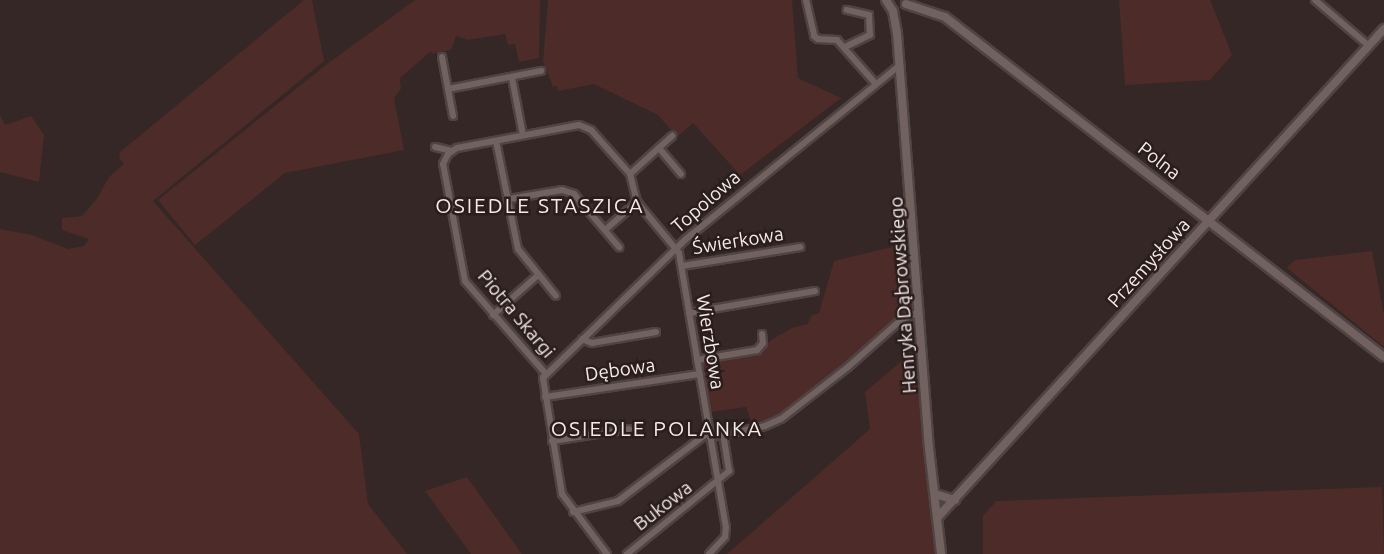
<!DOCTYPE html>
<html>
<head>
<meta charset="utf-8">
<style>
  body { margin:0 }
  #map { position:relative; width:1384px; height:554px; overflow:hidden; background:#342725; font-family:Ubuntu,sans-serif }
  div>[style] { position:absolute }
  .green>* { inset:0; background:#4d2b28 }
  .roads { filter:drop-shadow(2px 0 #4f4443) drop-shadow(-2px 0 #4f4443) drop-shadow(0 2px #4f4443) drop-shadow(0 -2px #4f4443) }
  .minor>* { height:6px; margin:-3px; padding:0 3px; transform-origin:3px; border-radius:3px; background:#716260 }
  .tertiary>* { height:8px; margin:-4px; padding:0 4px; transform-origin:4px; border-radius:4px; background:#716260 }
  span { translate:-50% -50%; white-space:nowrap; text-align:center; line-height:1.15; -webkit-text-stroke:5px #2a1d1c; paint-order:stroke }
  .street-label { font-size:19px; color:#f3eae9 }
  .neighbourhood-label { font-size:21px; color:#f3eae9; letter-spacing:2px }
</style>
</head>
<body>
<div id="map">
  <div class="green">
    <i style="clip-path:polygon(304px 0,312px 0,324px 61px,153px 201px,359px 434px,368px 504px,407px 554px,0 554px,0 229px,32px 235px,68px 249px,84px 246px,89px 239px,62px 230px,62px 218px,82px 216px,96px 200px,109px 177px,124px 164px,119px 158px,120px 152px)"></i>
    <i style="clip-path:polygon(415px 0,540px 0,539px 58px,519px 62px,515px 44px,508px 45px,505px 34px,468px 40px,456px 36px,451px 50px,432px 54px,431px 51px,400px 78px,401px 89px,394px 98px,404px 150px,285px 173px,195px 245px,158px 200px,327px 64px)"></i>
    <i style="clip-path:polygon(548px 0,792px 0,798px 78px,841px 98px,740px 175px,693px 123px,677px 137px,658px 115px,594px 84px,558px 91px,557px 86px,553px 87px,543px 61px)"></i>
    <i style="clip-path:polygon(1119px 0,1210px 0,1232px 55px,1210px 80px,1125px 85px)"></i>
    <i style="clip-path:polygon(0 115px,5px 125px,31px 116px,44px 135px,39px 182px,0 172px)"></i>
    <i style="clip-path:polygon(912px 242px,915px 307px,846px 367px,774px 420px,753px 427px,746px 407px,710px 412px,702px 362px,759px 353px,771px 340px,792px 328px,807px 324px,812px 315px,819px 313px,834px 261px)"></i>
    <i style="clip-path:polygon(1372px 251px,1384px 315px,1384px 347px,1287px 268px,1295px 260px)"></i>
    <i style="clip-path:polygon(918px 347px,935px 554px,727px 554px,870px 429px,865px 392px)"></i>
    <i style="clip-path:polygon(467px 477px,522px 554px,471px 554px,425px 491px)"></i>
    <i style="clip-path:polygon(1382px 487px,1384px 554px,983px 554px,983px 516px,996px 501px)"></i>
  </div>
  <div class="roads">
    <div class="minor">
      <i style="left:806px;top:0;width:37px;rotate:77deg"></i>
      <i style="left:814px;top:36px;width:5px;rotate:37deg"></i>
      <i style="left:818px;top:39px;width:19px;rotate:3deg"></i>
      <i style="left:837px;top:40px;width:57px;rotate:48.5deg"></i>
      <i style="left:1315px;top:0;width:71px;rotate:40.4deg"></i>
      <i style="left:845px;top:47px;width:28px;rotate:-26deg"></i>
      <i style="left:870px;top:35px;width:20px;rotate:-93deg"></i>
      <i style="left:869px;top:15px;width:23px;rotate:-167deg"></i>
      <i style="left:442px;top:57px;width:60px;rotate:79.4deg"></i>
      <i style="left:512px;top:78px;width:58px;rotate:79.1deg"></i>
      <i style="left:448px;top:89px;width:95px;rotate:-11deg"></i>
      <i style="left:496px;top:141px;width:110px;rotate:78.5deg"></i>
      <i style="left:518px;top:249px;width:60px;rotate:51deg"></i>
      <i style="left:435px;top:147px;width:17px;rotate:13deg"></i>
      <i style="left:659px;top:148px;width:34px;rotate:50deg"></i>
      <i style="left:630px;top:174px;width:57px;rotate:-42.1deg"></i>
      <i style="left:509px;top:199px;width:54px;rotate:-9.6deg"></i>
      <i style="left:562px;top:190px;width:13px;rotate:18deg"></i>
      <i style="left:574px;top:194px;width:70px;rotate:49.7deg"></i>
      <i style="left:605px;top:230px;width:43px;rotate:-41.2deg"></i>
      <i style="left:682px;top:266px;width:120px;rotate:-9.1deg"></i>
      <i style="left:689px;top:313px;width:128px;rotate:-9.9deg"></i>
      <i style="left:493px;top:315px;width:60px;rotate:-41.6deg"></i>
      <i style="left:582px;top:339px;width:11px;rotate:22deg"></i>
      <i style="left:592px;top:343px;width:65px;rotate:-9.8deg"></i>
      <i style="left:697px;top:360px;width:61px;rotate:-9.5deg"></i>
      <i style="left:757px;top:350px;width:9px;rotate:-49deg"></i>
      <i style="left:763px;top:343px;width:9px;rotate:-96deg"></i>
      <i style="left:546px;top:374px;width:123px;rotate:-131.1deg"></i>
      <i style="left:465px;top:281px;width:119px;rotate:-100.6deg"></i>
      <i style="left:443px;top:164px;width:11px;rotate:-63deg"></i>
      <i style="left:448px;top:154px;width:11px;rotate:-34deg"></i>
      <i style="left:457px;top:148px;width:124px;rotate:-10.7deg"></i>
      <i style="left:579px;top:125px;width:13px;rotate:23deg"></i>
      <i style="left:591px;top:130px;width:59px;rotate:48.4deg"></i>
      <i style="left:630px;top:174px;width:29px;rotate:76deg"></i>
      <i style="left:637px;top:202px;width:66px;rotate:50.5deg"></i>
      <i style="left:679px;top:253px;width:278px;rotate:80.3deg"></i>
      <i style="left:726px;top:527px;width:10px;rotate:96deg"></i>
      <i style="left:725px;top:537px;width:23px;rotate:133deg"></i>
      <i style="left:545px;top:397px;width:156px;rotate:-8.5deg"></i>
      <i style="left:723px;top:435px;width:43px;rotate:-12.1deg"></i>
      <i style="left:765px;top:426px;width:17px;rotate:-24deg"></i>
      <i style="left:781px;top:419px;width:85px;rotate:-37.8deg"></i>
      <i style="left:848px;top:367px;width:71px;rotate:-41.6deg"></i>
      <i style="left:901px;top:320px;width:20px;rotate:-24deg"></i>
      <i style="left:552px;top:441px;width:78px;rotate:-8.9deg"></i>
      <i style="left:573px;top:512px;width:46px;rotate:-13.7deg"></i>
      <i style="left:618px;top:501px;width:114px;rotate:-37.2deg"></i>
      <i style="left:607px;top:554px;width:75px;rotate:-126.9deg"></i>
      <i style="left:562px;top:494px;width:118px;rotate:-99.3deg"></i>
      <i style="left:543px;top:378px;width:199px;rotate:-44.2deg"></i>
      <i style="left:686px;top:239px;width:276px;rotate:-39.1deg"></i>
      <i style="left:627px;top:554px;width:132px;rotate:-39.1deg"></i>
      <i style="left:729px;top:471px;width:36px;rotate:-99deg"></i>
      <i style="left:723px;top:435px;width:13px;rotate:171deg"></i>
    </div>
    <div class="tertiary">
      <i style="left:886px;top:0;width:13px;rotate:58deg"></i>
      <i style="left:893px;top:11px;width:22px;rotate:80deg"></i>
      <i style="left:897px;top:33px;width:416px;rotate:85.6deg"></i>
      <i style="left:929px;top:448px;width:107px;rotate:83.5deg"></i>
      <i style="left:906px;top:4px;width:41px;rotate:18.4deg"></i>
      <i style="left:945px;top:17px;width:555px;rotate:37.76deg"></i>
      <i style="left:935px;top:494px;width:21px;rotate:17deg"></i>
      <i style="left:937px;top:518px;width:663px;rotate:-47.57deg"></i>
    </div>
  </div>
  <div class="street-label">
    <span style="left:1159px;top:161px;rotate:38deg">Polna</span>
    <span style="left:706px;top:202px;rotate:-41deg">Topolowa</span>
    <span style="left:738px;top:241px;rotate:-9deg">Świerkowa</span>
    <span style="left:1149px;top:263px;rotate:-48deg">Przemysłowa</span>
    <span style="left:903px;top:295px;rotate:-94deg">Henryka Dąbrowskiego</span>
    <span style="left:516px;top:314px;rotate:50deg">Piotra Skargi</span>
    <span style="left:710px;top:342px;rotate:81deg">Wierzbowa</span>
    <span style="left:620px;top:370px;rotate:-8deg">Dębowa</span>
    <span style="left:663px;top:506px;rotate:-38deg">Bukowa</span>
  </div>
  <div class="neighbourhood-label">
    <span style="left:540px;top:205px">OSIEDLE STASZICA</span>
    <span style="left:657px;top:428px">OSIEDLE POLANKA</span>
  </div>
</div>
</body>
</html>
